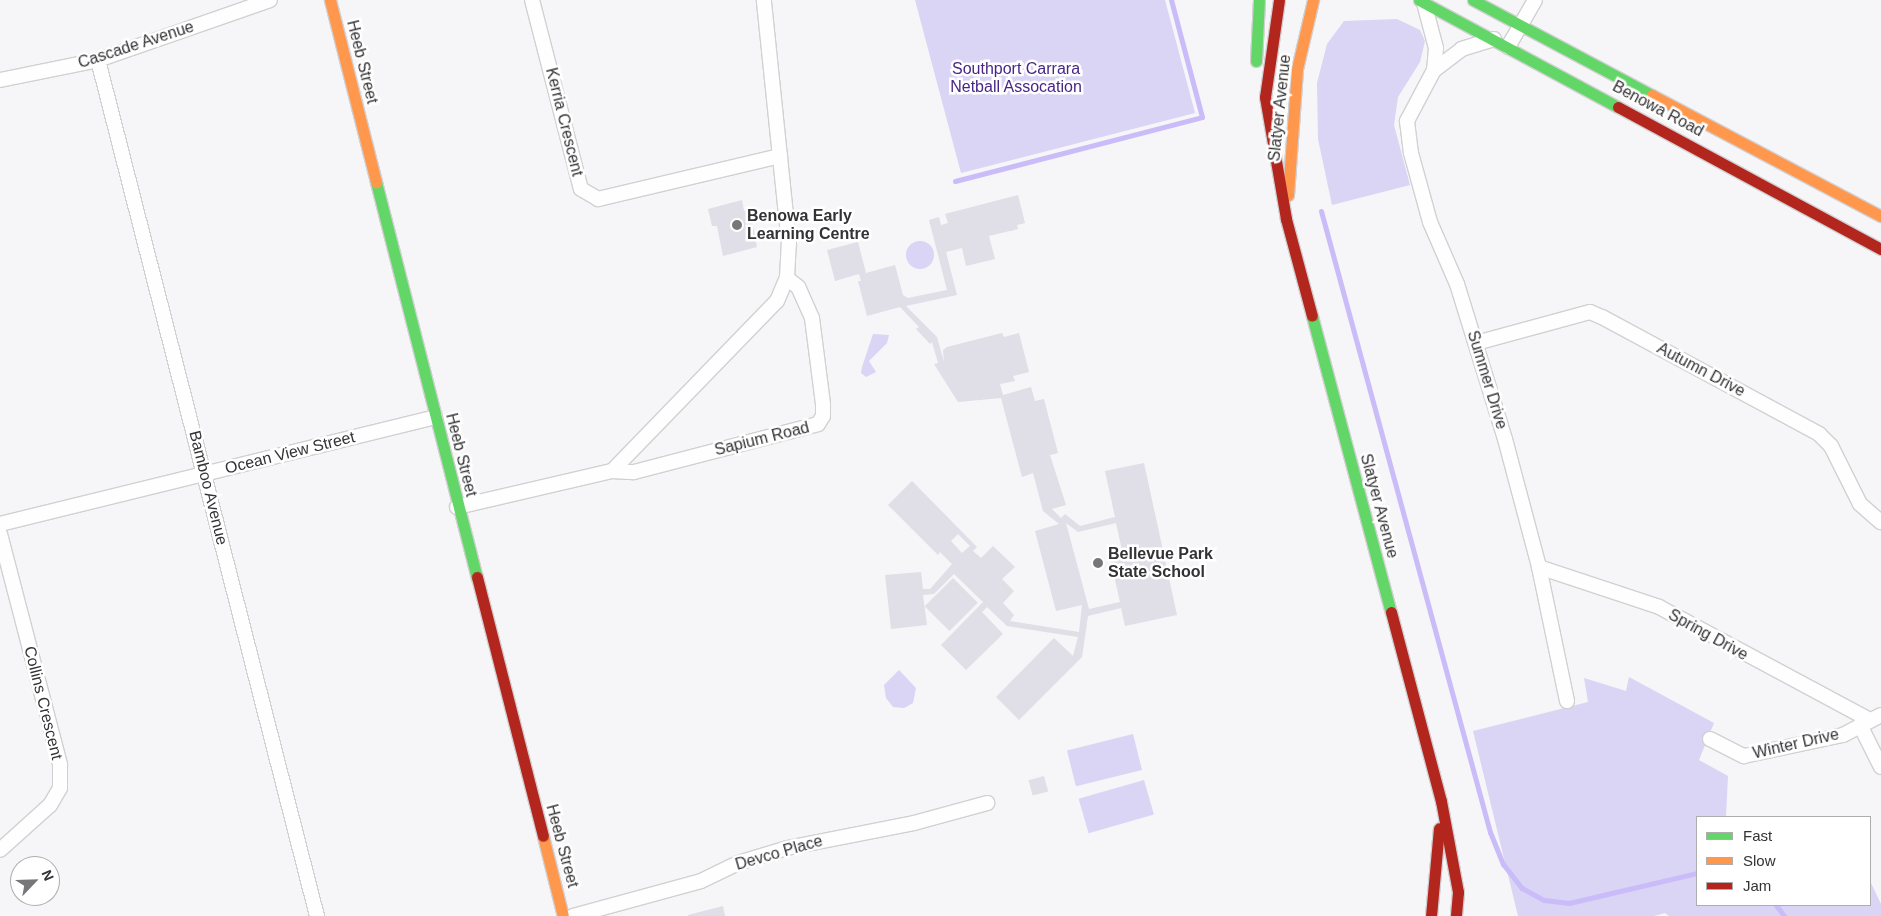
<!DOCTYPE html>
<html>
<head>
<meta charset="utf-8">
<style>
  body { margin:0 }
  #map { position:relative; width:1881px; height:916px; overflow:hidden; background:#f6f5f7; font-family:Arial,sans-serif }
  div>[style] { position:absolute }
  .green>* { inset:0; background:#dad4f5; transform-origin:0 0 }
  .round { border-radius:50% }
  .stream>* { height:5px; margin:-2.5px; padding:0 2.5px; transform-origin:2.5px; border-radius:2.5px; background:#c9bcf8 }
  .building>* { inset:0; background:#e0dee6; transform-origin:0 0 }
  .roads { filter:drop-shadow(1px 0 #d1d1d3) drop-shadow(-1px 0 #d1d1d3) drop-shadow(0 1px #d1d1d3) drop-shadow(0 -1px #d1d1d3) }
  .street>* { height:14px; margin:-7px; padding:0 7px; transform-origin:7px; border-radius:7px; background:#fefefe }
  .fast>* { height:11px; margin:-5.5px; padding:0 5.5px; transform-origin:5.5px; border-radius:5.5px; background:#63d668 }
  .slow>* { height:11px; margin:-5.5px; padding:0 5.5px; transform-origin:5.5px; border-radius:5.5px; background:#ff974d }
  .jam>* { height:11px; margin:-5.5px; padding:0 5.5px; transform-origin:5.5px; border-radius:5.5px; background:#b3261e }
  .dots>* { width:14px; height:14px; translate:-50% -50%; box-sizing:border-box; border:2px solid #fff; border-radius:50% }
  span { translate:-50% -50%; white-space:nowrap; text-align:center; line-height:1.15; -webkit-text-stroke:5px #fff; paint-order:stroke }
  .street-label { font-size:16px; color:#333234 }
  .park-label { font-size:16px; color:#472686 }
  .poi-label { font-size:16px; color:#333234; font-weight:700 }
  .left { translate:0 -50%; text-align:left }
  .legend { position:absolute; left:1696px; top:816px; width:175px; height:90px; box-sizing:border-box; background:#fff; border:1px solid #adadae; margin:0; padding:6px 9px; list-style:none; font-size:15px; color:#333234 }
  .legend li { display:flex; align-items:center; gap:10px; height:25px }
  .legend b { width:25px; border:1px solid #adadae }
  .north { position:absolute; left:10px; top:856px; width:50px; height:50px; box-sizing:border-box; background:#fff; border:1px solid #adadae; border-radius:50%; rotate:66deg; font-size:14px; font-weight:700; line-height:20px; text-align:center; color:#333234 }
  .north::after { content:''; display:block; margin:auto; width:18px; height:22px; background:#777678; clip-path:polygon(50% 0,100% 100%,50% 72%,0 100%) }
</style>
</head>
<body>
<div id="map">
  <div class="green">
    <i style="clip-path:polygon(915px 0,1165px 0,1195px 113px,961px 173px)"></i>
    <i style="clip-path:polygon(1397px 19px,1420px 30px,1425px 41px,1420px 62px,1398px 97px,1394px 125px,1410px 185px,1332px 205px,1318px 139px,1317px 83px,1327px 44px,1344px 21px)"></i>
    <i class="round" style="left:906px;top:241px;width:28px;height:28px"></i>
    <i style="clip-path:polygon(873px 334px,889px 335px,887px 343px,869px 361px,876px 372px,866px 377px,861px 373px,862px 367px)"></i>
    <i style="clip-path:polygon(899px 670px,916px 688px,913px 703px,904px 708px,893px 707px,886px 698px,884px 685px)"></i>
    <i style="clip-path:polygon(1629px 677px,1714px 723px,1699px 760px,1728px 776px,1726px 817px,1697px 817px,1697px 905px,1870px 905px,1870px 881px,1881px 904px,1881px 916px,1669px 916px,1665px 913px,1654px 916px,1518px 916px,1473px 731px,1588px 702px,1584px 678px,1626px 691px)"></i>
    <i style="left:1133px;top:734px;width:37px;height:68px;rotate:76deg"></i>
    <i style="left:1144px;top:780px;width:36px;height:68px;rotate:74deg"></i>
  </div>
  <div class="stream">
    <i style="left:955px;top:181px;width:255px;rotate:-14.5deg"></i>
    <i style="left:1202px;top:117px;width:121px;rotate:-104.8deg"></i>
    <i style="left:1321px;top:211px;width:644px;rotate:74.78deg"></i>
    <i style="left:1490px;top:832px;width:35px;rotate:68deg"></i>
    <i style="left:1503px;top:864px;width:31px;rotate:52deg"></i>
    <i style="left:1522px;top:888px;width:25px;rotate:29deg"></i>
    <i style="left:1544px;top:900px;width:25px;rotate:7deg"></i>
    <i style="left:1569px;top:903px;width:131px;rotate:-13.2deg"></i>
    <i style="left:1776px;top:905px;width:14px;rotate:54deg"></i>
  </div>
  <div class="building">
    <i style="clip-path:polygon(evenodd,1018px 195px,1025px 223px,1017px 225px,1018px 229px,989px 236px,995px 259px,966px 266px,962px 248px,946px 252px,957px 295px,906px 306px,937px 337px,944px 362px,943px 350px,947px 347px,1002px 333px,1004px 337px,1019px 333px,1029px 372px,1013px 376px,1015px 381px,1000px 384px,1003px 395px,1031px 387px,1035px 401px,1044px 399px,1058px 453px,1050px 455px,1066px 505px,1052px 509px,1061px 518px,1065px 514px,1080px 526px,1115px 517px,1105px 471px,1144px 463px,1177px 615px,1125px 626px,1121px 608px,1088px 616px,1082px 657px,1019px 720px,996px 697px,1054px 638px,1073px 656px,1078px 637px,1007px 626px,987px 607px,982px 612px,1003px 634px,966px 670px,941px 645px,983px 602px,954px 574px,934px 594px,923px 595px,927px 625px,891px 629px,885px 575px,921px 572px,923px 589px,930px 589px,952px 564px,940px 552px,938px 555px,888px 505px,912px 481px,977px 547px,973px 551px,981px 558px,993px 546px,1015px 567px,1002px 579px,1014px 591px,1003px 603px,1014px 615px,1010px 621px,1079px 632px,1082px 605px,1056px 611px,1035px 531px,1059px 524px,1043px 511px,1033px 473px,1022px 477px,1001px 398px,958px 402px,934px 364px,938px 363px,932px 342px,930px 344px,916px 329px,919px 327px,900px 307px,867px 316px,858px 281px,861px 281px,859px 274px,835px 281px,827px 250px,858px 242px,866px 273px,895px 265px,903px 295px,908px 298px,947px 290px,929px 220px,939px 217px,941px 225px,948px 223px,945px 214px,1018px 195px,1066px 523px,1078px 532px,1116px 523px,1123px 555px,1110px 558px,1120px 602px,1089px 609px,1066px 523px,1018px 195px,958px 534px,970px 546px,962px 553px,951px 541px,958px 534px)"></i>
    <i style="clip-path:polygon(742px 200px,744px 211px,750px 210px,757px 247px,723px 256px,717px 226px,712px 226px,708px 209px)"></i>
    <i style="left:953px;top:578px;width:35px;height:40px;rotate:45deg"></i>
    <i style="left:1044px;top:776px;width:16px;height:16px;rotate:75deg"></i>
    <i style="clip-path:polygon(723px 906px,725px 916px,688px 916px,688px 915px)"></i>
  </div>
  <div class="roads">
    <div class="street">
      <i style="left:532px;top:0;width:195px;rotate:75.5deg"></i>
      <i style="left:581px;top:189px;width:20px;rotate:30deg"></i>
      <i style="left:598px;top:199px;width:187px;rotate:-13.3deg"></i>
      <i style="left:1424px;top:3px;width:47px;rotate:75.1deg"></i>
      <i style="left:1436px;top:48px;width:22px;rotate:95deg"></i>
      <i style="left:1494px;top:39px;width:34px;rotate:163deg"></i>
      <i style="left:1462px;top:49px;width:35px;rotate:143deg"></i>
      <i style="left:1434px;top:70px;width:58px;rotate:117.9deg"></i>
      <i style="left:1407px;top:121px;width:32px;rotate:83deg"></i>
      <i style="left:1411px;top:153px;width:72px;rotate:74.6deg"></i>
      <i style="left:1430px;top:222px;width:68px;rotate:66.5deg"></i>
      <i style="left:1457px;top:284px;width:162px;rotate:72.8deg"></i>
      <i style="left:1505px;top:439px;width:132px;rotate:75.1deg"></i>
      <i style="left:1539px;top:567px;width:137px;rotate:78.2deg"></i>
      <i style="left:1508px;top:47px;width:54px;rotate:-60.1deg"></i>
      <i style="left:98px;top:60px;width:884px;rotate:75.65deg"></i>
      <i style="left:0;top:80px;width:100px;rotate:-11.5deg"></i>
      <i style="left:98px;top:60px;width:182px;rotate:-19.2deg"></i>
      <i style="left:1476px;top:343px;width:118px;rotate:-15.2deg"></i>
      <i style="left:1590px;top:312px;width:13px;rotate:23deg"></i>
      <i style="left:1602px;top:317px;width:247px;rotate:28.3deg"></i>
      <i style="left:1819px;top:434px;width:17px;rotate:45deg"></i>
      <i style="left:1831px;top:446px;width:65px;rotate:63.4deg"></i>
      <i style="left:1860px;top:504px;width:28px;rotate:41deg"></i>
      <i style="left:612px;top:471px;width:22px;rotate:3deg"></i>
      <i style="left:634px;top:472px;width:190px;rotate:-14.6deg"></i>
      <i style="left:818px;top:424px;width:9px;rotate:-58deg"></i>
      <i style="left:823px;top:416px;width:12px;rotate:-90deg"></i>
      <i style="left:823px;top:404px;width:87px;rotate:-97.3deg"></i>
      <i style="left:812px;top:318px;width:34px;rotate:-114deg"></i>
      <i style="left:798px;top:287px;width:14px;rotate:-141deg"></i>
      <i style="left:457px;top:507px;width:159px;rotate:-13.1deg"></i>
      <i style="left:612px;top:471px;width:237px;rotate:-45.9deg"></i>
      <i style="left:777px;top:301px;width:25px;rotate:-67deg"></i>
      <i style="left:787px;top:278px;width:34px;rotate:-87deg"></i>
      <i style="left:789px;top:244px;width:245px;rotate:-95.9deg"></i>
      <i style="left:0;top:524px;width:448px;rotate:-13.8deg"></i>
      <i style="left:0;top:534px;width:239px;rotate:75.4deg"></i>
      <i style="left:60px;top:765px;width:23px;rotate:90deg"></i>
      <i style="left:60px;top:788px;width:20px;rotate:120deg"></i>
      <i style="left:50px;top:805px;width:67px;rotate:138deg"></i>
      <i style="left:1539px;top:567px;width:126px;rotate:18.4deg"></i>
      <i style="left:1659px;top:607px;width:239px;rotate:28.2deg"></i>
      <i style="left:1860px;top:725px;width:47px;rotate:63.4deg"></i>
      <i style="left:1710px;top:739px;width:38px;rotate:27deg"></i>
      <i style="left:1744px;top:756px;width:101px;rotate:-12deg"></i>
      <i style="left:1843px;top:735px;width:43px;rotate:-27.8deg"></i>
      <i style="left:573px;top:916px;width:133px;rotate:-15.3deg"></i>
      <i style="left:701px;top:881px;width:41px;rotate:-25.9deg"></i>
      <i style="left:738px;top:863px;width:51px;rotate:-17deg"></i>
      <i style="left:787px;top:848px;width:129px;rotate:-11.1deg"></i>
      <i style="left:914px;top:823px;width:76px;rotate:-15.3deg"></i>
    </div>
    <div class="fast">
      <i style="left:1419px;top:0;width:226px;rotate:28.3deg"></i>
      <i style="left:1473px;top:0;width:203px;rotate:28deg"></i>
      <i style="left:1256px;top:61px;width:61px;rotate:-87.2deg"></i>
      <i style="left:376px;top:182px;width:408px;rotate:75.7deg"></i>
      <i style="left:1312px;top:316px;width:306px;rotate:75.1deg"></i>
    </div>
    <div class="slow">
      <i style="left:330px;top:0;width:188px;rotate:75.8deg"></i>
      <i style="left:1652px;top:95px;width:259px;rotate:27.9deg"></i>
      <i style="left:1288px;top:195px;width:126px;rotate:-85.9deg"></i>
      <i style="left:1297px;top:69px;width:71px;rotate:-76.9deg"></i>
      <i style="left:543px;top:836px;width:82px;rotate:76deg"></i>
    </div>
    <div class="jam">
      <i style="left:1279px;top:0;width:98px;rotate:98.2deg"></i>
      <i style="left:1265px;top:97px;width:124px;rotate:80.2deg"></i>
      <i style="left:1286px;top:219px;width:100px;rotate:75deg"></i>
      <i style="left:1618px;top:107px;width:299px;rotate:28.4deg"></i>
      <i style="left:477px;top:577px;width:267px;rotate:75.7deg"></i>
      <i style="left:1391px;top:612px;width:196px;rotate:75.2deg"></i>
      <i style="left:1441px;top:801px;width:93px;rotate:79.4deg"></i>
      <i style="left:1458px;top:892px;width:24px;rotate:95deg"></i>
      <i style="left:1431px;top:916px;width:88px;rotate:-84.8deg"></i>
    </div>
  </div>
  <div class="dots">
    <i style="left:737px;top:225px;background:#777678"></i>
    <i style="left:1098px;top:563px;background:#777678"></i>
  </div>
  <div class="street-label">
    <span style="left:136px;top:45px;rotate:-18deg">Cascade Avenue</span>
    <span style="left:362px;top:62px;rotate:76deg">Heeb Street</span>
    <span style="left:1280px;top:108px;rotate:-84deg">Slatyer Avenue</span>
    <span style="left:1658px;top:109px;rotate:28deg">Benowa Road</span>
    <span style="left:564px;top:122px;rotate:76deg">Kerria Crescent</span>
    <span style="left:1701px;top:370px;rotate:28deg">Autumn Drive</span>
    <span style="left:1487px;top:380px;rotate:73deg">Summer Drive</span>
    <span style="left:762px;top:439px;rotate:-14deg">Sapium Road</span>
    <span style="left:290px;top:453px;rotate:-14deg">Ocean View Street</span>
    <span style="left:461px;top:455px;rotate:76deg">Heeb Street</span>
    <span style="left:208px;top:488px;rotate:76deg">Bamboo Avenue</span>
    <span style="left:1379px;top:506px;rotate:75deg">Slatyer Avenue</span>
    <span style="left:1708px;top:635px;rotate:29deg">Spring Drive</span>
    <span style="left:43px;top:703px;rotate:76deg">Collins Crescent</span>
    <span style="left:1796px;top:744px;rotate:-13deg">Winter Drive</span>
    <span style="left:562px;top:846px;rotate:75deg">Heeb Street</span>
    <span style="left:779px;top:853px;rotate:-16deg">Devco Place</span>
  </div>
  <div class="park-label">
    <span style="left:1016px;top:78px">Southport Carrara<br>Netball Assocation</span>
  </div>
  <div class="poi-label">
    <span class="left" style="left:747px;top:225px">Benowa Early<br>Learning Centre</span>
    <span class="left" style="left:1108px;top:563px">Bellevue Park<br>State School</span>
  </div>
  <ul class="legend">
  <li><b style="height:6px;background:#63d668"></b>Fast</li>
  <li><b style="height:6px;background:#ff974d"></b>Slow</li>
  <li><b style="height:6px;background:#b3261e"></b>Jam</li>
  </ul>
  <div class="north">N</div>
</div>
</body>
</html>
